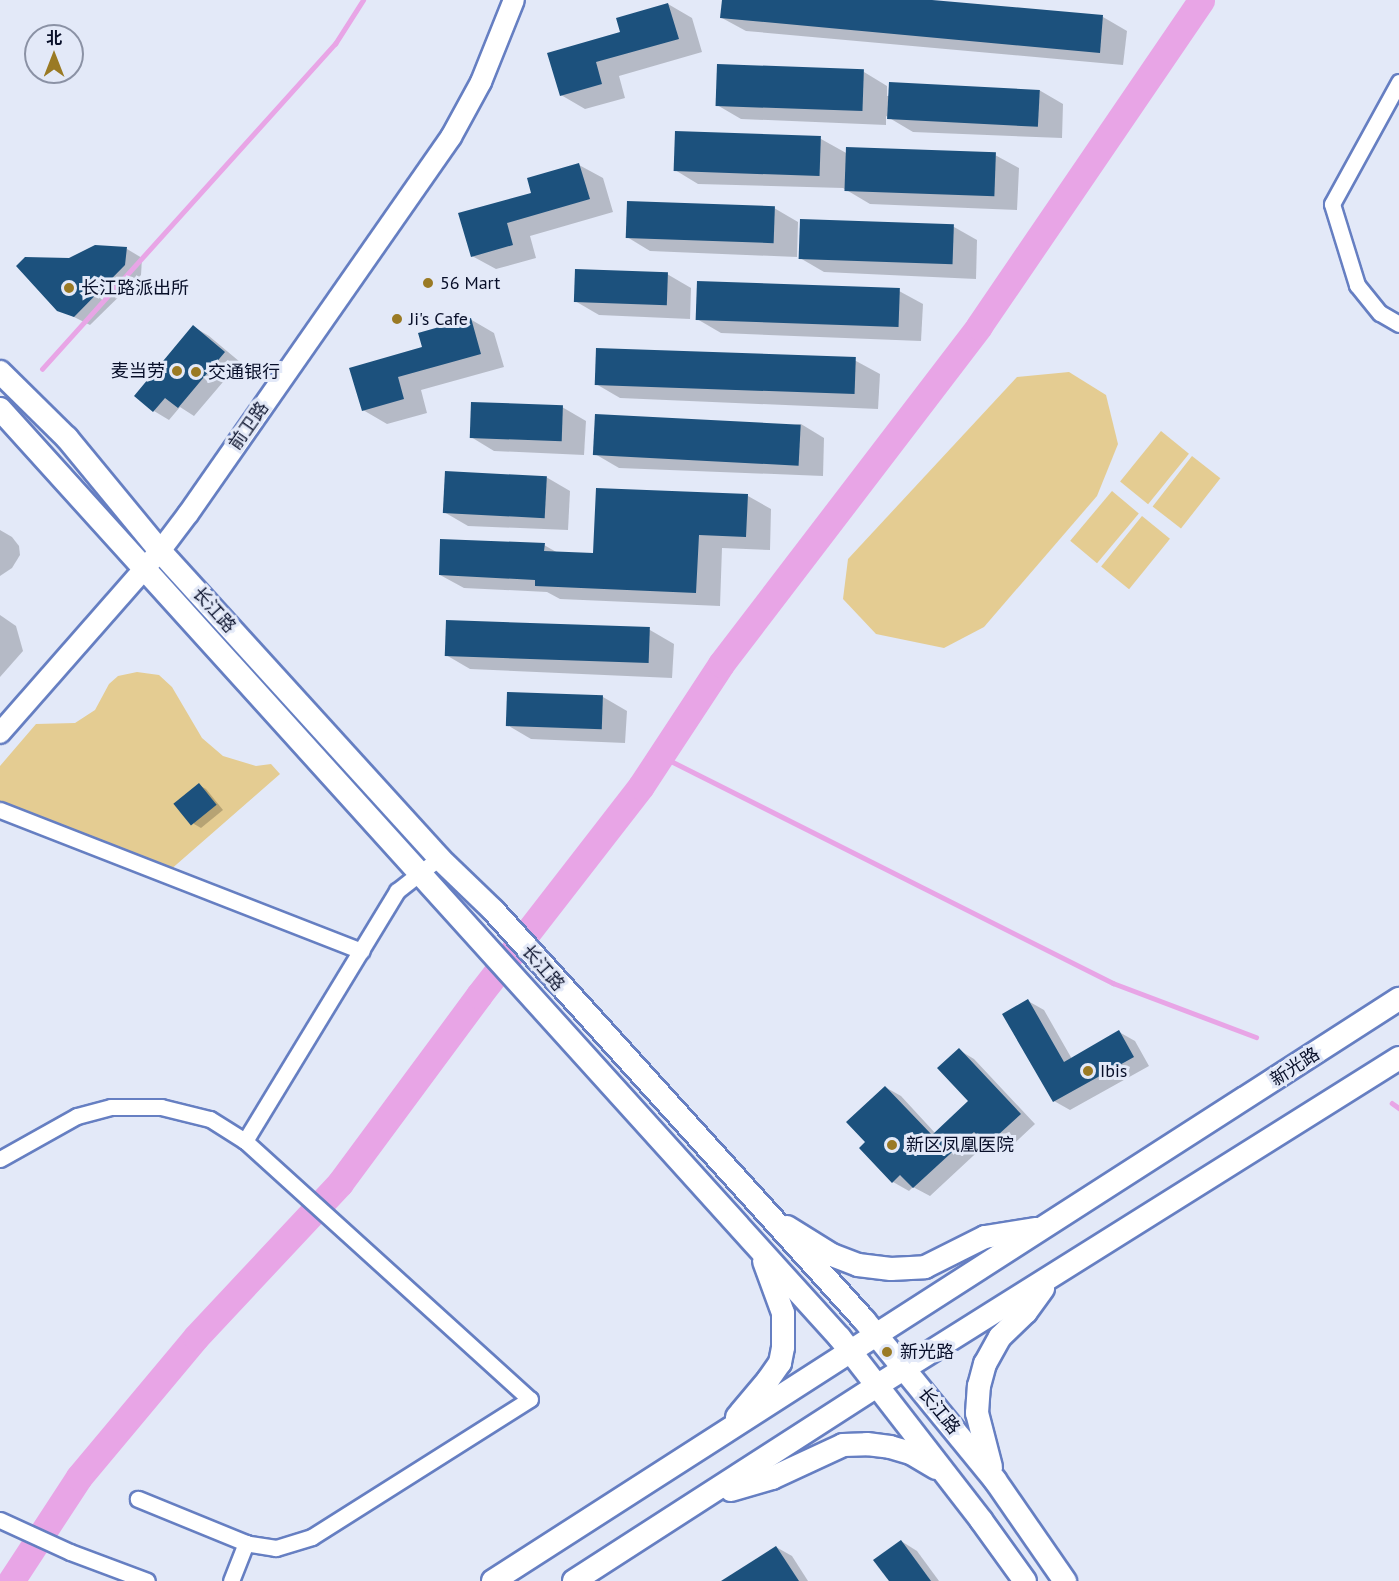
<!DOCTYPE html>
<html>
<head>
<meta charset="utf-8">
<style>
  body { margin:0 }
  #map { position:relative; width:1399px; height:1581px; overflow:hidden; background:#e3e9f8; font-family:"PT Sans","Noto Sans SC",sans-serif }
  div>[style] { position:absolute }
  .green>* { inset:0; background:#e4cc92; transform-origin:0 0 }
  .shadow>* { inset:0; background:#0003 }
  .stream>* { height:4.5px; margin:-2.25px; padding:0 2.25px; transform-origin:2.25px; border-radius:2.25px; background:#e8a5e6 }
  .river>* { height:27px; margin:-13.5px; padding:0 13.5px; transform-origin:13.5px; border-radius:13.5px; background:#e8a5e6 }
  .building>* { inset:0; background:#1c517d; transform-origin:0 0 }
  .roads { filter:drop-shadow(2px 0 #667fc2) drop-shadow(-2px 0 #667fc2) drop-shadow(0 2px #667fc2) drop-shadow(0 -2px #667fc2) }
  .minor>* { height:15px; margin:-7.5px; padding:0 7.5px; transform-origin:7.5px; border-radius:7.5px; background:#fff }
  .tertiary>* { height:20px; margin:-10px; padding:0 10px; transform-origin:10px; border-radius:10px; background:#fff }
  .secondary>* { height:22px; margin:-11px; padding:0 11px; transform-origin:11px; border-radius:11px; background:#fff }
  .dots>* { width:16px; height:16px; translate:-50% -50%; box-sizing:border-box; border:3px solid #e3e9f8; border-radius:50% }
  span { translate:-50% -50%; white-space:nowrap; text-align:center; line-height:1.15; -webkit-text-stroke:6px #e3e9f8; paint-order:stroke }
  .poi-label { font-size:18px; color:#080f29 }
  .left { translate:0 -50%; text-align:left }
  .right { translate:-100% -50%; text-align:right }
  .street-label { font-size:18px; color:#080f29 }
  .north { position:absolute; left:24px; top:24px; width:60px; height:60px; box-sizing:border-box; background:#e3e9f8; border:2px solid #8b92a5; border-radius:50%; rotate:0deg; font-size:16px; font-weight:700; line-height:24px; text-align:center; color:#080f29 }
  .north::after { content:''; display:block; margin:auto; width:21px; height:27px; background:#9a7a24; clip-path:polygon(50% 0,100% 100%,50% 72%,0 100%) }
</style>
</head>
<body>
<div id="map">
  <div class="green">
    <i style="clip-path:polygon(1069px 372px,1106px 395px,1118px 444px,1097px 496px,984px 627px,944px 648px,876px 634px,843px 599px,848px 559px,1017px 377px)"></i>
    <i style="left:1161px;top:431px;width:36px;height:65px;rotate:39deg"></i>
    <i style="left:1192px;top:456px;width:36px;height:64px;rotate:38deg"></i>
    <i style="left:1112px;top:491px;width:35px;height:65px;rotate:40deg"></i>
    <i style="left:1142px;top:516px;width:36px;height:65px;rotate:39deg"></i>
    <i style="clip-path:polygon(137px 672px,159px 675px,172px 687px,202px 738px,223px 756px,256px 766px,271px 764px,280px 774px,169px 871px,0 801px,0 766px,36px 724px,75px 723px,95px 710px,109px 684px,118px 676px)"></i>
  </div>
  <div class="shadow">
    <i style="clip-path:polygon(723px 0,915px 0,1103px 17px,1127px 31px,1123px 65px,746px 31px,722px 18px)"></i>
    <i style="clip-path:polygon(668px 4px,692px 18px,702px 52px,619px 76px,625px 98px,585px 109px,561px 95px,622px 33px)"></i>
    <i style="clip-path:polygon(864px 72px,887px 86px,887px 96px,1039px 90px,1063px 104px,1062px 138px,913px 132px,886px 116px,886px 125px,741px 119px,717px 105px)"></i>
    <i style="clip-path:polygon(821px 139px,848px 154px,995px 155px,1019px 168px,1017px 210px,870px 204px,843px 188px,698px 184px,675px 170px)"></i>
    <i style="clip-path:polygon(579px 165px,603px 178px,613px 212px,530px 236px,536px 258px,496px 269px,472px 256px,533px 194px)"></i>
    <i style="clip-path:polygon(774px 208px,798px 222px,797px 257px,650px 251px,627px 237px)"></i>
    <i style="clip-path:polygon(954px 227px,977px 240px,976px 279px,824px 272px,800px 258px)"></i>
    <i style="clip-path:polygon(127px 249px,142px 258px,141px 275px,90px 325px,58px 309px)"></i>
    <i style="clip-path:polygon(667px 274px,691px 288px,690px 319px,599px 315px,575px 301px)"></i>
    <i style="clip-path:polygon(899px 291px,923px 304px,921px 341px,721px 333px,697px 319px)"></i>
    <i style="clip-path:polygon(470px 319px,494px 333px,504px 367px,421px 390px,427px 413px,387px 424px,363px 410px,424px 348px)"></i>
    <i style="clip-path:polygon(194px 327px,209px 336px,240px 362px,194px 416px,180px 407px,169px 420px,154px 411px)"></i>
    <i style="clip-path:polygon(598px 350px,856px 361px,880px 374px,878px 409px,620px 398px,596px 384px)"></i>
    <i style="clip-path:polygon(562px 407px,586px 421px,584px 455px,494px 451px,471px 437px)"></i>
    <i style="clip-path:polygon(801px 424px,824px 438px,823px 476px,619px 468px,595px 454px)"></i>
    <i style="clip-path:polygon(546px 477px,570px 491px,568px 530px,468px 526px,444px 512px)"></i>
    <i style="clip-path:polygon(748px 496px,771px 509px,770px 550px,722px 548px,720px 606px,560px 599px,547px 592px,464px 588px,440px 575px,544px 545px,558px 553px,594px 554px)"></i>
    <i style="clip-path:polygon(0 530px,12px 537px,19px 546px,20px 555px,12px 568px,0 576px)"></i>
    <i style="clip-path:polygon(0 615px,16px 626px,23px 651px,0 677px)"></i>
    <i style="clip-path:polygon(448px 621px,650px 630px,674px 644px,672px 678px,470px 669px,446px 655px)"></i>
    <i style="clip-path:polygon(603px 697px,627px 711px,625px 743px,531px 739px,507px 725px)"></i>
    <i style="clip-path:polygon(199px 785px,206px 789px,223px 810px,201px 828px,194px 824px)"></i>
    <i style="clip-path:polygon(1028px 1001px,1044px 1010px,1072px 1059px,1119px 1032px,1135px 1041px,1149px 1066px,1070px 1110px,1054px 1101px,1004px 1015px)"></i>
    <i style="clip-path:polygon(959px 1050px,974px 1059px,1035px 1124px,1004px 1153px,987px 1143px,930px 1196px,913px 1187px,909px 1191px,893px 1182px,867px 1142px,885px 1087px,901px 1096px,936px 1134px,971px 1101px)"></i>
    <i style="clip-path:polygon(901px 1541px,917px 1551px,939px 1581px,891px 1581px)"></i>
    <i style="clip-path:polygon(776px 1547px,792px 1556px,808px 1581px,724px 1581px)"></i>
  </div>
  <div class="stream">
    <i style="left:42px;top:369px;width:438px;rotate:-48deg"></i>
    <i style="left:335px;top:44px;width:52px;rotate:-57.5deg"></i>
    <i style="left:661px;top:756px;width:506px;rotate:26.67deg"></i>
    <i style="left:1113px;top:983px;width:153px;rotate:20.7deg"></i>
    <i style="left:1392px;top:1103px;width:9px;rotate:36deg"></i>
  </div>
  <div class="river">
    <i style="left:11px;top:1581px;width:124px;rotate:-56.8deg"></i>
    <i style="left:79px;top:1477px;width:182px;rotate:-50.1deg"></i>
    <i style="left:196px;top:1337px;width:211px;rotate:-46.9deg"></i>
    <i style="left:340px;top:1183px;width:234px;rotate:-53.5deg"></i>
    <i style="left:479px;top:995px;width:264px;rotate:-52.2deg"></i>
    <i style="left:641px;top:786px;width:146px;rotate:-56.7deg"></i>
    <i style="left:721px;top:664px;width:425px;rotate:-52.6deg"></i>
    <i style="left:979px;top:326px;width:394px;rotate:-55.7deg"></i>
  </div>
  <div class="building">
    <i style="clip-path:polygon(722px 0,932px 0,1103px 15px,1100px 53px,720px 18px)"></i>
    <i style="clip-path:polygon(668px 3px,679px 39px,596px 62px,602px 84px,560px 96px,547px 53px,620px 32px,616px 18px)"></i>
    <i style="left:717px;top:64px;width:147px;height:42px;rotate:2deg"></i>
    <i style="left:889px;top:82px;width:151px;height:37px;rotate:3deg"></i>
    <i style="left:675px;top:131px;width:146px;height:40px;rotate:2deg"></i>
    <i style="left:846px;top:147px;width:150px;height:44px;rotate:2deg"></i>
    <i style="clip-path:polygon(579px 163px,590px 199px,507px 223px,513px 245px,471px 257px,458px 213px,531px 193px,527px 178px)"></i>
    <i style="left:627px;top:201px;width:148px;height:37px;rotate:2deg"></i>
    <i style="left:800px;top:219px;width:154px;height:40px;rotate:2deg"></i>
    <i style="clip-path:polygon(95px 245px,127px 247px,125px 265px,74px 317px,57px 311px,16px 266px,25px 257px,69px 258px)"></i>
    <i style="left:575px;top:269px;width:93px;height:33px;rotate:2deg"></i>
    <i style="left:697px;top:281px;width:203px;height:39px;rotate:2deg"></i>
    <i style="clip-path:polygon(471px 318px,481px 354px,398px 377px,404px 399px,362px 411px,349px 368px,422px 347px,418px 333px)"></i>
    <i style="clip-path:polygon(193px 325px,225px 352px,178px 408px,165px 398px,153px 412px,134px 396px)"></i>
    <i style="left:596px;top:348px;width:260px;height:37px;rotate:2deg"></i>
    <i style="left:471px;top:402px;width:92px;height:36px;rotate:2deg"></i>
    <i style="left:595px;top:414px;width:206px;height:41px;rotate:3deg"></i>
    <i style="left:445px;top:471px;width:102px;height:42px;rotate:3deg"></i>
    <i style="clip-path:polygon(596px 488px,748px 494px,746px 537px,699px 535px,696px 593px,535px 586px,535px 580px,439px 575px,440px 539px,545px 543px,544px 551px,593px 553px)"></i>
    <i style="left:446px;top:620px;width:204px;height:36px;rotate:2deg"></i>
    <i style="left:507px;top:692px;width:96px;height:34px;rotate:2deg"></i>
    <i style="left:199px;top:783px;width:28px;height:33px;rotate:51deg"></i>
    <i style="clip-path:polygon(1028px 999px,1064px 1062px,1119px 1030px,1134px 1057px,1053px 1102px,1002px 1014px)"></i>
    <i style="clip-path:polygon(959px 1048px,1021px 1114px,987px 1145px,974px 1132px,913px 1188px,900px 1175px,892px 1183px,859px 1148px,865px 1142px,846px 1122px,885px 1086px,932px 1135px,968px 1101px,937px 1068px)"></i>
    <i style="clip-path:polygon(901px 1540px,931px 1581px,889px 1581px,873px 1560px)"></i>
    <i style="clip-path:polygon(776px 1546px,799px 1581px,721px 1581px)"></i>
  </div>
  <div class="roads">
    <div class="minor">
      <i style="left:1399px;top:82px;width:139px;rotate:118.8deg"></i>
      <i style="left:1332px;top:204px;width:85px;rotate:72.8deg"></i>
      <i style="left:1357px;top:285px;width:36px;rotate:51deg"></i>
      <i style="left:1380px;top:313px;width:22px;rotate:30deg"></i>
      <i style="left:0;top:810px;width:388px;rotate:21.3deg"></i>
      <i style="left:245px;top:1141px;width:293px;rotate:-58.7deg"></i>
      <i style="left:397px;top:891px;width:53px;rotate:-38.2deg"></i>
      <i style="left:0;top:1159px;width:88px;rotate:-29.2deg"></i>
      <i style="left:77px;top:1116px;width:35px;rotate:-15deg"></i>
      <i style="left:111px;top:1107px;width:50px"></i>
      <i style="left:161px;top:1107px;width:50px;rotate:13.8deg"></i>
      <i style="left:210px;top:1119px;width:41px;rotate:32.2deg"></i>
      <i style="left:245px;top:1141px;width:384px;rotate:42.2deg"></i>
      <i style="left:530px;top:1399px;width:258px;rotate:147.7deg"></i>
      <i style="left:312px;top:1537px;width:38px;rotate:163deg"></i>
      <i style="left:276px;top:1548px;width:30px;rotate:-171deg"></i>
      <i style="left:246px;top:1543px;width:117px;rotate:-157.8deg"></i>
      <i style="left:0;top:1520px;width:77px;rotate:24.6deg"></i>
      <i style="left:70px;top:1552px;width:82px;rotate:20.6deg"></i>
      <i style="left:231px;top:1581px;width:41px;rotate:-68.5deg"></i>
    </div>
    <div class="tertiary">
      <i style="left:0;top:733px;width:242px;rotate:-48.7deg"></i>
      <i style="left:160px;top:551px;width:46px;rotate:-52.9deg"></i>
      <i style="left:188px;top:514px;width:460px;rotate:-55.1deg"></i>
      <i style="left:451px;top:137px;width:63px;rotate:-61.4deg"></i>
      <i style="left:481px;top:82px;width:88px;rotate:-68.1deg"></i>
    </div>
    <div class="secondary">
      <i style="left:0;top:372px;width:94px;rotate:44.6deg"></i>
      <i style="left:67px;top:438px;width:146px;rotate:50.5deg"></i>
      <i style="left:160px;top:551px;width:415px;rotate:47.7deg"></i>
      <i style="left:439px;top:858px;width:75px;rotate:43.9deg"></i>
      <i style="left:493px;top:910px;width:553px;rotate:47.86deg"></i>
      <i style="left:864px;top:1320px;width:207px;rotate:50.7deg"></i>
      <i style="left:995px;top:1480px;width:123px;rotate:55.3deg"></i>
      <i style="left:0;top:409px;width:1252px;rotate:47.88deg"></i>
      <i style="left:840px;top:1338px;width:230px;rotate:52.2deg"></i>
      <i style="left:981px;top:1520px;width:75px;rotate:54.2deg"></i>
      <i style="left:787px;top:1227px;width:53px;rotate:31.9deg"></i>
      <i style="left:832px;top:1255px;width:28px;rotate:21deg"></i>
      <i style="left:858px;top:1265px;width:33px;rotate:7deg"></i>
      <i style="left:891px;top:1269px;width:34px;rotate:-3deg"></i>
      <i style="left:925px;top:1267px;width:67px;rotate:-26.6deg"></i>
      <i style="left:985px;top:1237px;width:52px;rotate:-8.9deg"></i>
      <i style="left:737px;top:1417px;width:48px;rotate:-50deg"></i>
      <i style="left:768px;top:1380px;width:21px;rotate:-55deg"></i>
      <i style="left:780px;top:1363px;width:16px;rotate:-79deg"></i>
      <i style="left:783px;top:1347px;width:34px;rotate:-90deg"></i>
      <i style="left:783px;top:1313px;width:55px;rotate:-110.1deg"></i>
      <i style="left:991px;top:1467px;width:56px;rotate:-104.5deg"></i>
      <i style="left:977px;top:1413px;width:27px;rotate:-86deg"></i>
      <i style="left:979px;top:1386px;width:23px;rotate:-75deg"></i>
      <i style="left:985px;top:1364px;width:31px;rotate:-61deg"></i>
      <i style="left:1000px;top:1337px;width:36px;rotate:-44deg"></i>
      <i style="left:1026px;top:1312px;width:29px;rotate:-54deg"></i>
      <i style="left:731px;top:1490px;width:43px;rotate:-16.3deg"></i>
      <i style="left:772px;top:1478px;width:78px;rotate:-24.9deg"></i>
      <i style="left:843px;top:1445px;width:24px;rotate:-2deg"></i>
      <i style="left:867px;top:1444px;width:23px;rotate:7deg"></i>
      <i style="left:890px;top:1447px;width:22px;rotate:16deg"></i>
      <i style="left:911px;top:1453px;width:29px;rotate:31deg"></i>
      <i style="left:493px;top:1581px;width:1077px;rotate:-32.72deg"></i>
      <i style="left:574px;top:1581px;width:362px;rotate:-32.8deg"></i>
      <i style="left:878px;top:1385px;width:615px;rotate:-32.11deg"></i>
    </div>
  </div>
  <div class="dots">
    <i style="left:428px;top:283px;background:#9a7a24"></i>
    <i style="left:69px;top:288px;background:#9a7a24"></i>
    <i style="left:397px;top:319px;background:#9a7a24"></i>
    <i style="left:177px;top:371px;background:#9a7a24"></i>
    <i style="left:196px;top:372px;background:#9a7a24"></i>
    <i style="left:1088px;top:1071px;background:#9a7a24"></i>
    <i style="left:892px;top:1145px;background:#9a7a24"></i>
    <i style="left:887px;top:1352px;background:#9a7a24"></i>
  </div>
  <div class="poi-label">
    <span class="left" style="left:440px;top:283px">56 Mart</span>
    <span class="left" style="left:81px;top:288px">长江路派出所</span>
    <span class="left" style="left:409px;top:319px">Ji's Cafe</span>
    <span class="right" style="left:165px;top:371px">麦当劳</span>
    <span class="left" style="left:208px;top:372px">交通银行</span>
    <span class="left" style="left:1100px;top:1071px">Ibis</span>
    <span class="left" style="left:906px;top:1145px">新区凤凰医院</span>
    <span class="left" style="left:900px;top:1352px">新光路</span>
  </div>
  <div class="street-label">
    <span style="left:249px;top:426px;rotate:-55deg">前卫路</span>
    <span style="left:214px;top:610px;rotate:48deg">长江路</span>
    <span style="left:543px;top:968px;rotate:49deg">长江路</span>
    <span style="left:1295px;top:1067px;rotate:-33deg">新光路</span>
    <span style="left:939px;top:1411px;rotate:51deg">长江路</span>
  </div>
  <div class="north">北</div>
</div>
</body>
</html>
